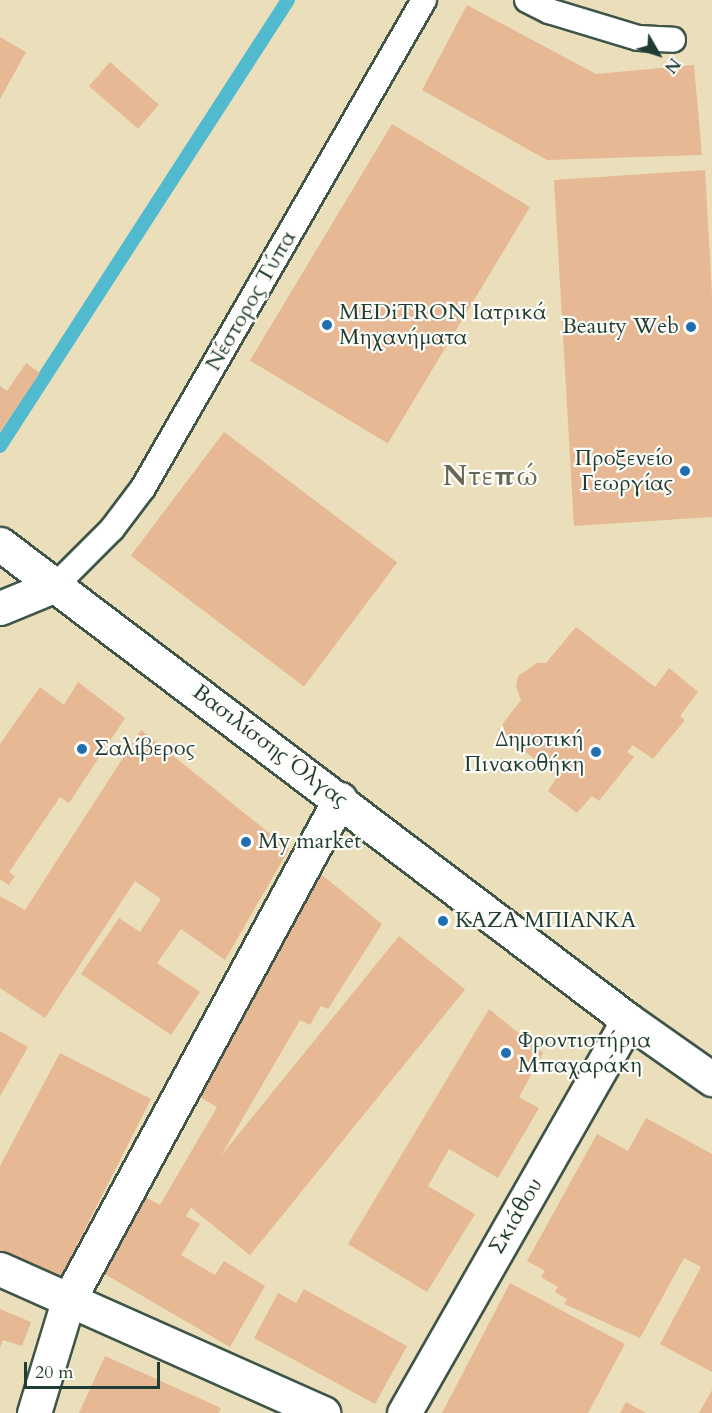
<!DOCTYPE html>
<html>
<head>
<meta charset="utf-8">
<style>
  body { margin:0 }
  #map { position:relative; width:712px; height:1413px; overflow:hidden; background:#ebdfbb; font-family:Cardo,serif }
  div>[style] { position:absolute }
  .stream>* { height:14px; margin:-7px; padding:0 7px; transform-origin:7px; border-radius:7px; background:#52bacf }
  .building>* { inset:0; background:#e6b894; transform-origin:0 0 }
  .roads { filter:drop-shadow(2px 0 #3e5548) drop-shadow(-2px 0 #3e5548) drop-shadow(0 2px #3e5548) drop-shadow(0 -2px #3e5548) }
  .lane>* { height:24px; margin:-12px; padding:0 12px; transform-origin:12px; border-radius:12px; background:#fff }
  .street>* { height:33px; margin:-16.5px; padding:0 16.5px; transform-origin:16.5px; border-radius:16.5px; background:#fff }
  .secondary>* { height:33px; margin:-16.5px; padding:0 16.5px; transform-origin:16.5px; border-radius:16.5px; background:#fff }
  .primary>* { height:33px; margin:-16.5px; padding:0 16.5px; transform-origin:16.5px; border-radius:16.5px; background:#fff }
  .dots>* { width:16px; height:16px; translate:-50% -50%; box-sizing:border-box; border:3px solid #fdfcf7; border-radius:50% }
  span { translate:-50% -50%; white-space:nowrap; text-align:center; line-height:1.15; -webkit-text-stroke:4.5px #fdfcf7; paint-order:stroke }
  .street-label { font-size:22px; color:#1f3d34 }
  .poi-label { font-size:22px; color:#1f3d34 }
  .left { translate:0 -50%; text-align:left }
  .right { translate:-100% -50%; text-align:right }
  .district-label { font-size:28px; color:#656856; font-weight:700; letter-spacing:1.5px }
  .north { position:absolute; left:628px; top:24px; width:60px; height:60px; -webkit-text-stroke:4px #fdfcf7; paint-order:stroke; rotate:129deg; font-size:16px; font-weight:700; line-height:24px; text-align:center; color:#1f3d34 }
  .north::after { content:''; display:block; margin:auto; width:21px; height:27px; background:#1f3d34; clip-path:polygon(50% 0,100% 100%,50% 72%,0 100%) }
  .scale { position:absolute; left:24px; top:1362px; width:136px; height:27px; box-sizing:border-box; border:3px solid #1f3d34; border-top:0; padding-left:8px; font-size:18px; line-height:21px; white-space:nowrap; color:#1f3d34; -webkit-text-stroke:4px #fdfcf7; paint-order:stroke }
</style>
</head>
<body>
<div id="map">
  <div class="stream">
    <i style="left:0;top:446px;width:531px;rotate:-57.15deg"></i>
  </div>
  <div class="building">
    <i style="clip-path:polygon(467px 5px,596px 74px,694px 65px,702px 155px,547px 160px,422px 90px)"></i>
    <i style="clip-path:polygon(0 37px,26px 52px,0 99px)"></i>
    <i style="left:110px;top:62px;width:65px;height:32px;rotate:41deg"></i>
    <i style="left:392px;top:124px;width:161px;height:276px;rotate:31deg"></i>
    <i style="clip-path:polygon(705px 170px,712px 295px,712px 517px,574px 526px,554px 180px)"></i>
    <i style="clip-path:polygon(26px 363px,40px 373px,0 432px,0 386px,7px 391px)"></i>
    <i style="left:224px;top:432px;width:217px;height:155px;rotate:37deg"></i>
    <i style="clip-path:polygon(576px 627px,655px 687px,669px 668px,698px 692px,680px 716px,685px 720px,653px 759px,633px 745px,627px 752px,634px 757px,599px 801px,592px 796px,577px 813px,548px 791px,557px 777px,498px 730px,521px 700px,516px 686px,518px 676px,537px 663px,546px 663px)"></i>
    <i style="clip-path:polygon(78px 682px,125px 718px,69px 803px,60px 797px,9px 872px,15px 876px,9px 885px,0 879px,0 744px,40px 687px,64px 705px)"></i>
    <i style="clip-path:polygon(141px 730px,289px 849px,225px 960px,181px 929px,157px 963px,200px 992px,171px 1035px,81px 974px,119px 918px,140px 932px,161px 899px,135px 881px,45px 1018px,0 988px,0 896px,25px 910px)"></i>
    <i style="clip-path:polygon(322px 875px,382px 924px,328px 1009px,321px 1006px,310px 1025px,300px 1020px,186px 1216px,200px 1224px,181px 1255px,215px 1275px,224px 1261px,265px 1286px,230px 1347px,96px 1269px,140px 1194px,160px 1205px,217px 1107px,187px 1090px,312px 881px,317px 883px)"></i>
    <i style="left:399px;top:936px;width:85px;height:342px;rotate:39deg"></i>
    <i style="clip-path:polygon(489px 1009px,543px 1053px,519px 1097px,539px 1108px,498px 1178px,449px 1149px,428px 1186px,475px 1214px,427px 1292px,348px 1244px)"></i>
    <i style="clip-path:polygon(0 1031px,28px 1047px,0 1096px)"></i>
    <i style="clip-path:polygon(60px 1053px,151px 1099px,56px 1286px,0 1258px,0 1166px)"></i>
    <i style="clip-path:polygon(646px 1118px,712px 1154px,712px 1372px,660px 1344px,701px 1267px,684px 1258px,640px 1338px,564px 1304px,567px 1299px,555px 1292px,558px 1287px,541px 1277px,545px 1271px,527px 1261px,597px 1134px,628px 1151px)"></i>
    <i style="clip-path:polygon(510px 1283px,625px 1344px,588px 1413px,442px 1413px)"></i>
    <i style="clip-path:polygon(304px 1289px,407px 1346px,375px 1404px,254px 1338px,278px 1293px,296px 1303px)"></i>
    <i style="clip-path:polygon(0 1309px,31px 1322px,22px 1346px,3px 1340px,0 1348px)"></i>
    <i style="clip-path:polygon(105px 1356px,221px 1408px,219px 1413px,79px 1413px)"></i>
    <i style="clip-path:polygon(712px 1390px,712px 1413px,699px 1413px)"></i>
    <i style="clip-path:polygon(626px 1402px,646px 1413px,620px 1413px)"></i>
  </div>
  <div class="roads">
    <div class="lane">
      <i style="left:527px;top:0;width:25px;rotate:27deg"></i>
      <i style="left:549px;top:11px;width:93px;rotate:16.9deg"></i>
      <i style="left:638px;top:38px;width:35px;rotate:3deg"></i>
      <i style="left:56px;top:585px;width:79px;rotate:-45deg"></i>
      <i style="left:112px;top:529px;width:51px;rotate:-52.9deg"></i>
      <i style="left:143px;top:488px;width:563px;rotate:-60.07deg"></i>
    </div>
    <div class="street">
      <i style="left:0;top:1269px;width:354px;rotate:24deg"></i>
      <i style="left:34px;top:1413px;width:117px;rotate:-73.1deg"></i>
      <i style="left:68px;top:1301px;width:571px;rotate:-61.55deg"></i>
      <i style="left:404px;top:1413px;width:452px;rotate:-60.3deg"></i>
    </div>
    <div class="secondary">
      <i style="left:0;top:608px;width:61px;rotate:-22.3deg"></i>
    </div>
    <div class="primary">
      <i style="left:0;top:544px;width:788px;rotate:37.16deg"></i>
      <i style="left:628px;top:1020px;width:103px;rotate:35.1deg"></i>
    </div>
  </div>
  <div class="dots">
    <i style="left:327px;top:325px;background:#1f6fb2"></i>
    <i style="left:691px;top:327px;background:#1f6fb2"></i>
    <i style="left:685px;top:471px;background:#1f6fb2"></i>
    <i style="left:82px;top:749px;background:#1f6fb2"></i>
    <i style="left:596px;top:752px;background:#1f6fb2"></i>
    <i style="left:246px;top:842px;background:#1f6fb2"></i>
    <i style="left:443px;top:921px;background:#1f6fb2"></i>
    <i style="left:506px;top:1053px;background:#1f6fb2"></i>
  </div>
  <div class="street-label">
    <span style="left:251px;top:301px;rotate:-60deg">Νέστορος Τύπα</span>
    <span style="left:270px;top:746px;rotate:37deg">Βασιλίσσης Όλγας</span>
    <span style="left:516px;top:1216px;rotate:-60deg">Σκιάθου</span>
  </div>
  <div class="poi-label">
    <span class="left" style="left:339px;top:325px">MEDiTRON Ιατρικά<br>Μηχανήματα</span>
    <span class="right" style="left:679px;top:327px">Beauty Web</span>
    <span class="right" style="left:673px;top:471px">Προξενείο<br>Γεωργίας</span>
    <span class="right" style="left:584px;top:752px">Δημοτική<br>Πινακοθήκη</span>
    <span class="left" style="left:94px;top:749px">Σαλίβερος</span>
    <span class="left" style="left:258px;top:842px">My market</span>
    <span class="left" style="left:455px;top:921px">ΚΑΖΑ ΜΠΙΑΝΚΑ</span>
    <span class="left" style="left:518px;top:1053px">Φροντιστήρια<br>Μπαχαράκη</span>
  </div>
  <div class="district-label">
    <span style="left:491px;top:476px">Ντεπώ</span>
  </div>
  <div class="north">N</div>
  <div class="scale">20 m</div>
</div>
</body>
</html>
